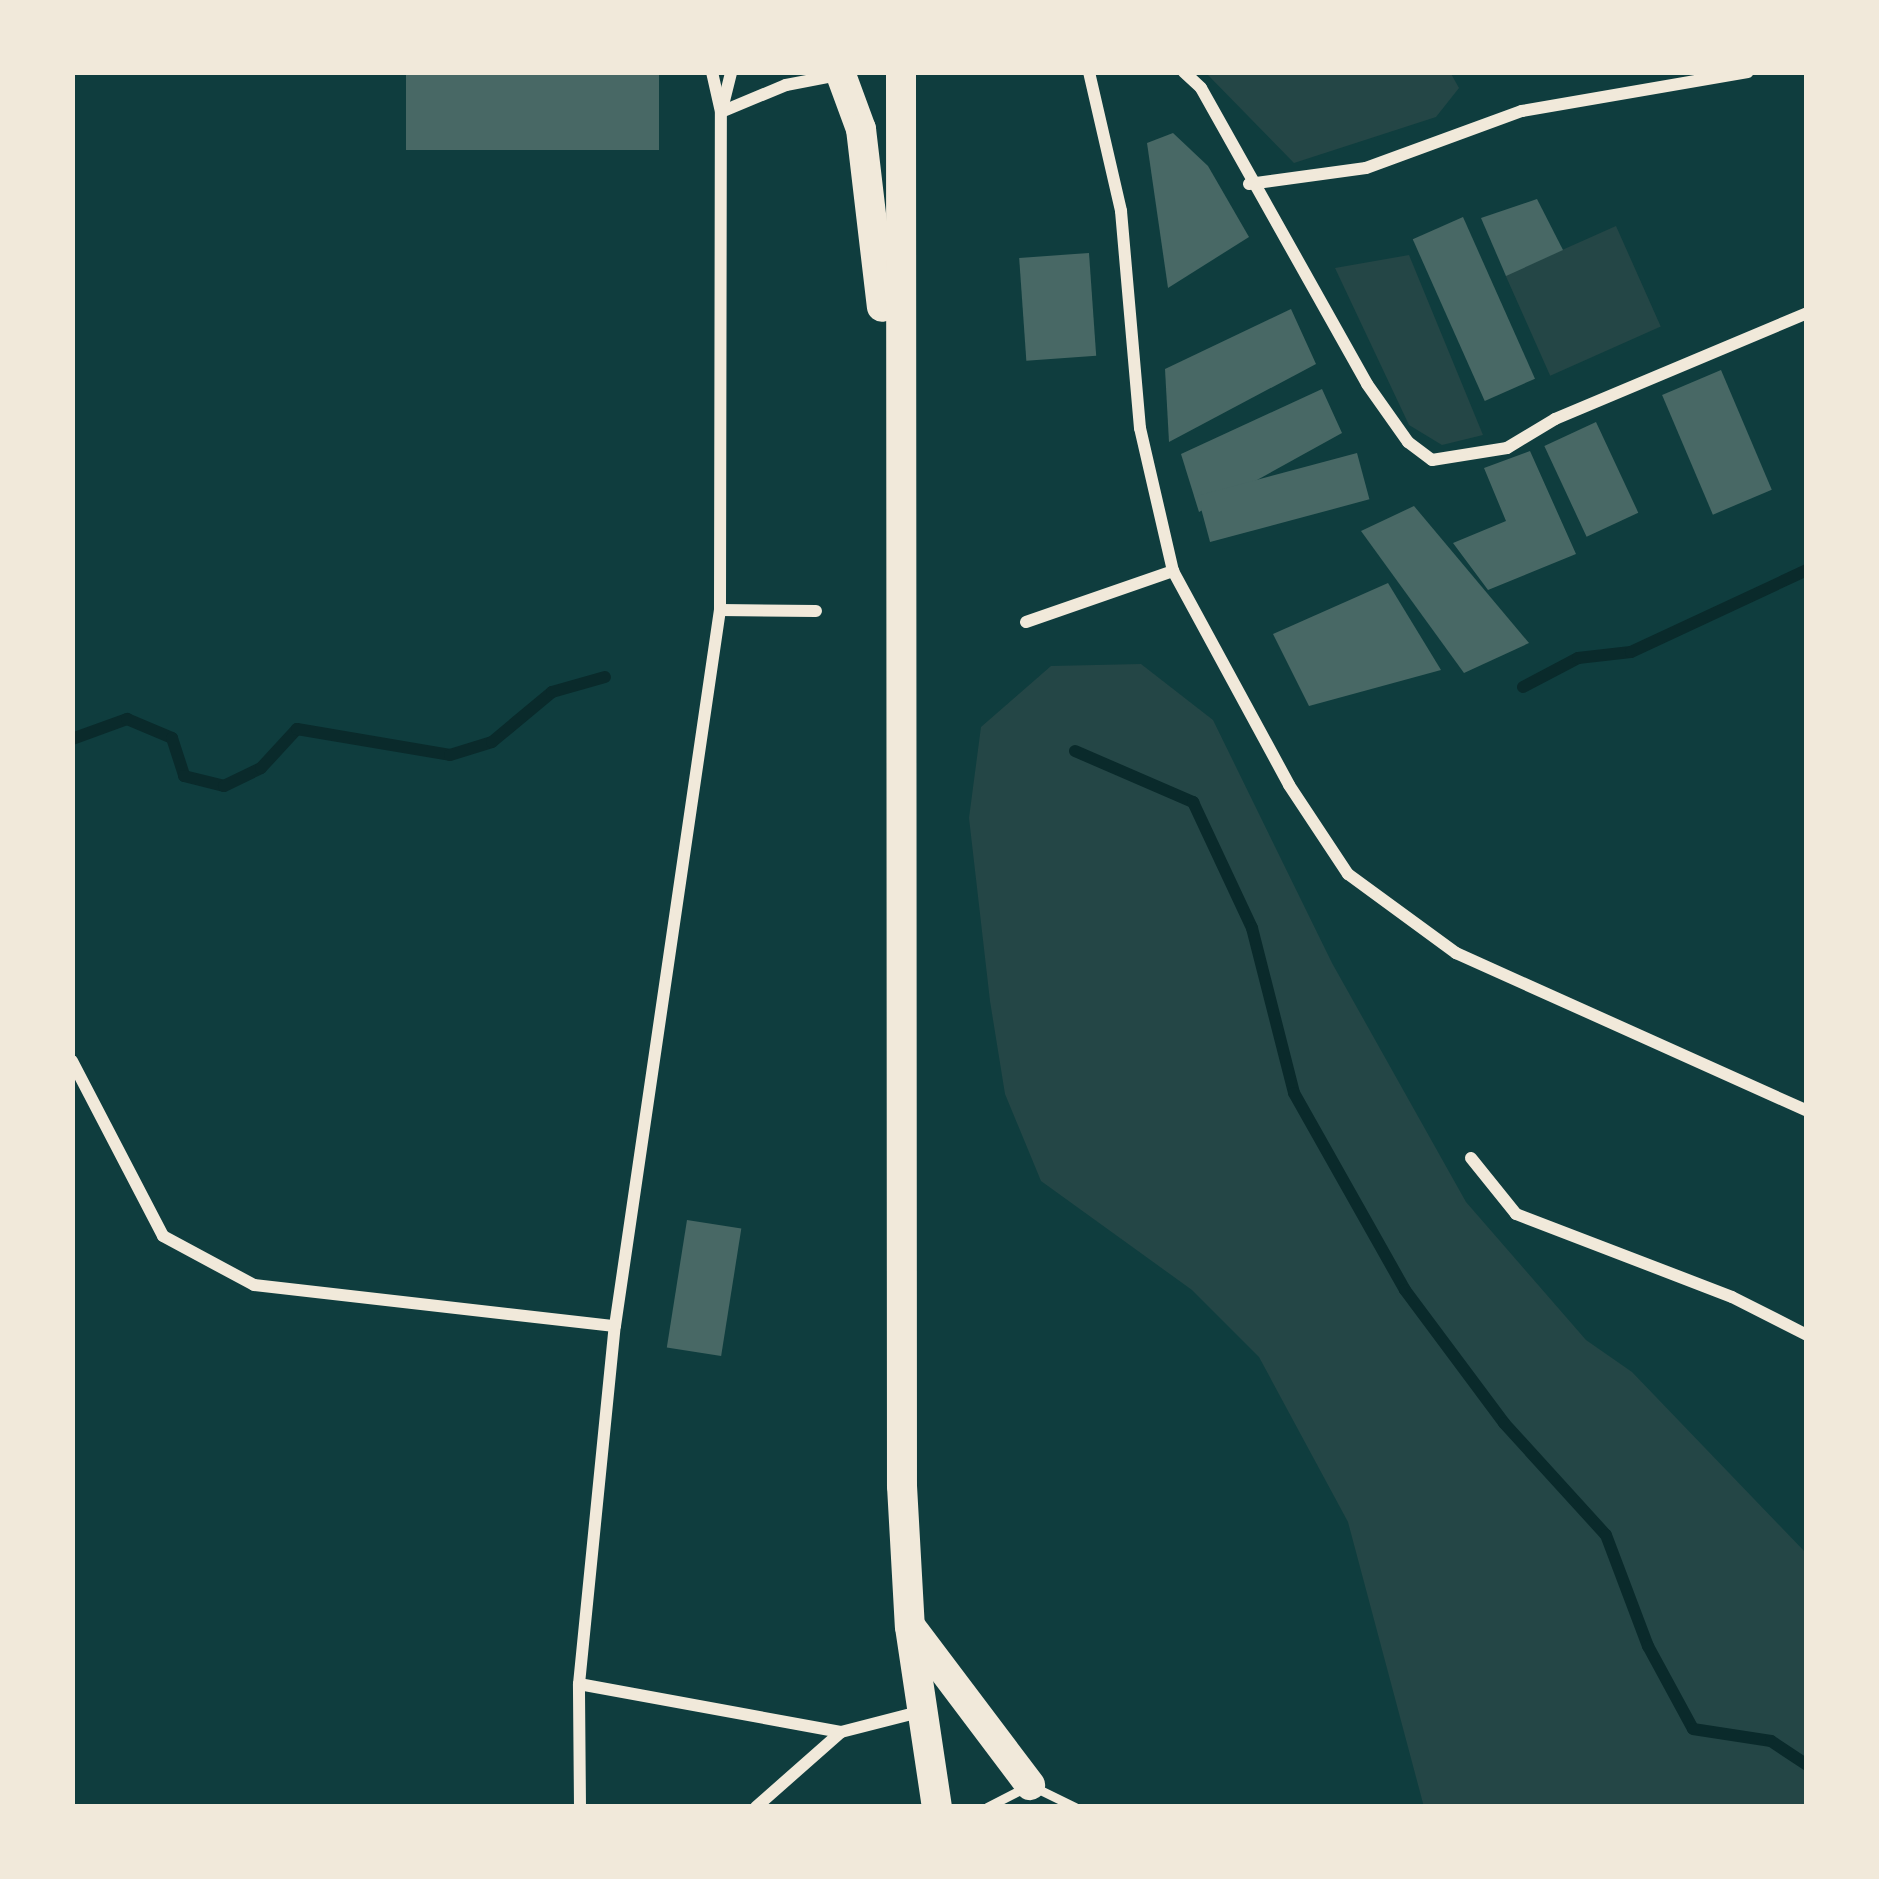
<!DOCTYPE html>
<html>
<head>
<meta charset="utf-8">
<style>
  body { margin:0 }
  #map { position:relative; width:1879px; height:1879px; overflow:hidden; background:#0f3d3e; font-family:Lato,sans-serif }
  div>[style] { position:absolute }
  .green>* { inset:0; background:#244646; transform-origin:0 0 }
  .stream>* { height:12px; margin:-6px; padding:0 6px; transform-origin:6px; border-radius:6px; background:#0a2a2b }
  .building>* { inset:0; background:#486865; transform-origin:0 0 }
  .service>* { height:9px; margin:-4.5px; padding:0 4.5px; transform-origin:4.5px; border-radius:4.5px; background:#f1e9da }
  .minor>* { height:12px; margin:-6px; padding:0 6px; transform-origin:6px; border-radius:6px; background:#f1e9da }
  .primary>* { height:30px; margin:-15px; padding:0 15px; transform-origin:15px; border-radius:15px; background:#f1e9da }
  span { translate:-50% -50%; white-space:nowrap; text-align:center; line-height:1.15; -webkit-text-stroke:12px #f1e9da; paint-order:stroke }
  .frame { position:absolute; inset:0; border:75px solid #f1e9da; pointer-events:none }
</style>
</head>
<body>
<div id="map">
  <div class="green">
    <i style="clip-path:polygon(1205px 72px,1450px 72px,1459px 88px,1436px 117px,1294px 163px)"></i>
    <i style="left:1616px;top:226px;width:110px;height:121px;rotate:66deg"></i>
    <i style="clip-path:polygon(1409px 255px,1483px 435px,1442px 445px,1409px 425px,1335px 268px)"></i>
    <i style="clip-path:polygon(1141px 664px,1213px 720px,1332px 963px,1466px 1202px,1586px 1340px,1632px 1372px,1807px 1554px,1807px 1807px,1424px 1807px,1348px 1522px,1259px 1357px,1192px 1290px,1041px 1181px,1005px 1094px,990px 1001px,969px 818px,981px 727px,1051px 666px)"></i>
  </div>
  <div class="stream">
    <i style="left:1523px;top:687px;width:62px;rotate:-27.8deg"></i>
    <i style="left:1578px;top:658px;width:53px;rotate:-6.5deg"></i>
    <i style="left:1631px;top:652px;width:194px;rotate:-25deg"></i>
    <i style="left:72px;top:739px;width:59px;rotate:-20deg"></i>
    <i style="left:127px;top:719px;width:49px;rotate:22.9deg"></i>
    <i style="left:172px;top:738px;width:40px;rotate:72deg"></i>
    <i style="left:184px;top:776px;width:41px;rotate:14deg"></i>
    <i style="left:224px;top:786px;width:41px;rotate:-25.9deg"></i>
    <i style="left:261px;top:768px;width:53px;rotate:-47.3deg"></i>
    <i style="left:297px;top:729px;width:155px;rotate:9.6deg"></i>
    <i style="left:450px;top:755px;width:44px;rotate:-17.2deg"></i>
    <i style="left:492px;top:742px;width:78px;rotate:-39.8deg"></i>
    <i style="left:552px;top:692px;width:55px;rotate:-15.8deg"></i>
    <i style="left:1075px;top:751px;width:129px;rotate:23.4deg"></i>
    <i style="left:1193px;top:802px;width:139px;rotate:64.9deg"></i>
    <i style="left:1252px;top:928px;width:170px;rotate:75.7deg"></i>
    <i style="left:1294px;top:1093px;width:226px;rotate:60.6deg"></i>
    <i style="left:1405px;top:1290px;width:166px;rotate:53.3deg"></i>
    <i style="left:1504px;top:1423px;width:151px;rotate:47.7deg"></i>
    <i style="left:1606px;top:1535px;width:119px;rotate:69.3deg"></i>
    <i style="left:1648px;top:1646px;width:94px;rotate:61.5deg"></i>
    <i style="left:1693px;top:1729px;width:79px;rotate:8.7deg"></i>
    <i style="left:1771px;top:1741px;width:43px;rotate:33.7deg"></i>
  </div>
  <div class="building">
    <i style="left:406px;top:72px;width:253px;height:78px"></i>
    <i style="clip-path:polygon(1173px 133px,1208px 166px,1249px 237px,1168px 288px,1147px 143px)"></i>
    <i style="clip-path:polygon(1537px 199px,1563px 250px,1506px 276px,1481px 218px)"></i>
    <i style="left:1463px;top:217px;width:177px;height:55px;rotate:66deg"></i>
    <i style="left:1089px;top:253px;width:103px;height:70px;rotate:86deg"></i>
    <i style="clip-path:polygon(1291px 309px,1316px 364px,1169px 442px,1165px 369px)"></i>
    <i style="left:1721px;top:370px;width:130px;height:64px;rotate:67deg"></i>
    <i style="clip-path:polygon(1322px 389px,1342px 433px,1199px 512px,1181px 454px)"></i>
    <i style="left:1596px;top:422px;width:100px;height:57px;rotate:65deg"></i>
    <i style="clip-path:polygon(1530px 451px,1576px 554px,1488px 590px,1453px 543px,1506px 521px,1484px 468px)"></i>
    <i style="left:1357px;top:453px;width:48px;height:165px;rotate:75deg"></i>
    <i style="clip-path:polygon(1414px 506px,1529px 643px,1464px 673px,1361px 531px)"></i>
    <i style="clip-path:polygon(1388px 583px,1441px 670px,1309px 706px,1273px 634px)"></i>
    <i style="left:687px;top:1220px;width:55px;height:129px;rotate:9deg"></i>
  </div>
  <div class="service">
    <i style="left:987px;top:1807px;width:48px;rotate:-27.1deg"></i>
    <i style="left:1030px;top:1785px;width:50px;rotate:26.1deg"></i>
  </div>
  <div class="minor">
    <i style="left:1089px;top:72px;width:143px;rotate:77deg"></i>
    <i style="left:1121px;top:211px;width:218px;rotate:85deg"></i>
    <i style="left:1140px;top:428px;width:147px;rotate:77deg"></i>
    <i style="left:1173px;top:571px;width:243px;rotate:61.5deg"></i>
    <i style="left:1289px;top:785px;width:107px;rotate:56.5deg"></i>
    <i style="left:1348px;top:874px;width:134px;rotate:36.2deg"></i>
    <i style="left:1456px;top:953px;width:385px;rotate:24.2deg"></i>
    <i style="left:1184px;top:72px;width:23px;rotate:43deg"></i>
    <i style="left:1201px;top:88px;width:339px;rotate:60.7deg"></i>
    <i style="left:1367px;top:384px;width:71px;rotate:54.7deg"></i>
    <i style="left:1408px;top:442px;width:30px;rotate:37deg"></i>
    <i style="left:1432px;top:460px;width:76px;rotate:-9.1deg"></i>
    <i style="left:1507px;top:448px;width:56px;rotate:-31.1deg"></i>
    <i style="left:1555px;top:419px;width:273px;rotate:-22.8deg"></i>
    <i style="left:723px;top:105px;width:34px;rotate:-76deg"></i>
    <i style="left:721px;top:112px;width:70px;rotate:-22.6deg"></i>
    <i style="left:786px;top:85px;width:54px;rotate:-10.7deg"></i>
    <i style="left:1249px;top:184px;width:118px;rotate:-7.8deg"></i>
    <i style="left:1366px;top:168px;width:166px;rotate:-20.1deg"></i>
    <i style="left:1522px;top:111px;width:229px;rotate:-9.8deg"></i>
    <i style="left:720px;top:610px;width:96px;rotate:0.6deg"></i>
    <i style="left:1026px;top:622px;width:156px;rotate:-19.1deg"></i>
    <i style="left:72px;top:1061px;width:197px;rotate:62.5deg"></i>
    <i style="left:163px;top:1236px;width:103px;rotate:28.3deg"></i>
    <i style="left:254px;top:1285px;width:363px;rotate:6.5deg"></i>
    <i style="left:1471px;top:1158px;width:72px;rotate:51.2deg"></i>
    <i style="left:1516px;top:1214px;width:231px;rotate:21deg"></i>
    <i style="left:1732px;top:1297px;width:84px;rotate:26.9deg"></i>
    <i style="left:579px;top:1684px;width:266px;rotate:10.4deg"></i>
    <i style="left:580px;top:1807px;width:123px;rotate:-90.5deg"></i>
    <i style="left:579px;top:1684px;width:360px;rotate:-84.3deg"></i>
    <i style="left:615px;top:1326px;width:724px;rotate:-81.66deg"></i>
    <i style="left:720px;top:610px;width:498px;rotate:-89.9deg"></i>
    <i style="left:721px;top:112px;width:41px;rotate:-102.7deg"></i>
    <i style="left:756px;top:1807px;width:113px;rotate:-41.4deg"></i>
    <i style="left:841px;top:1732px;width:81px;rotate:-14.4deg"></i>
  </div>
  <div class="primary">
    <i style="left:840px;top:72px;width:61px;rotate:69.8deg"></i>
    <i style="left:861px;top:129px;width:179px;rotate:83.3deg"></i>
    <i style="left:901px;top:72px;width:1414px;rotate:89.96deg"></i>
    <i style="left:902px;top:1486px;width:141px;rotate:86.8deg"></i>
    <i style="left:910px;top:1627px;width:182px;rotate:81.5deg"></i>
    <i style="left:911px;top:1627px;width:198px;rotate:53deg"></i>
  </div>
  <div class="frame"></div>
</div>
</body>
</html>
